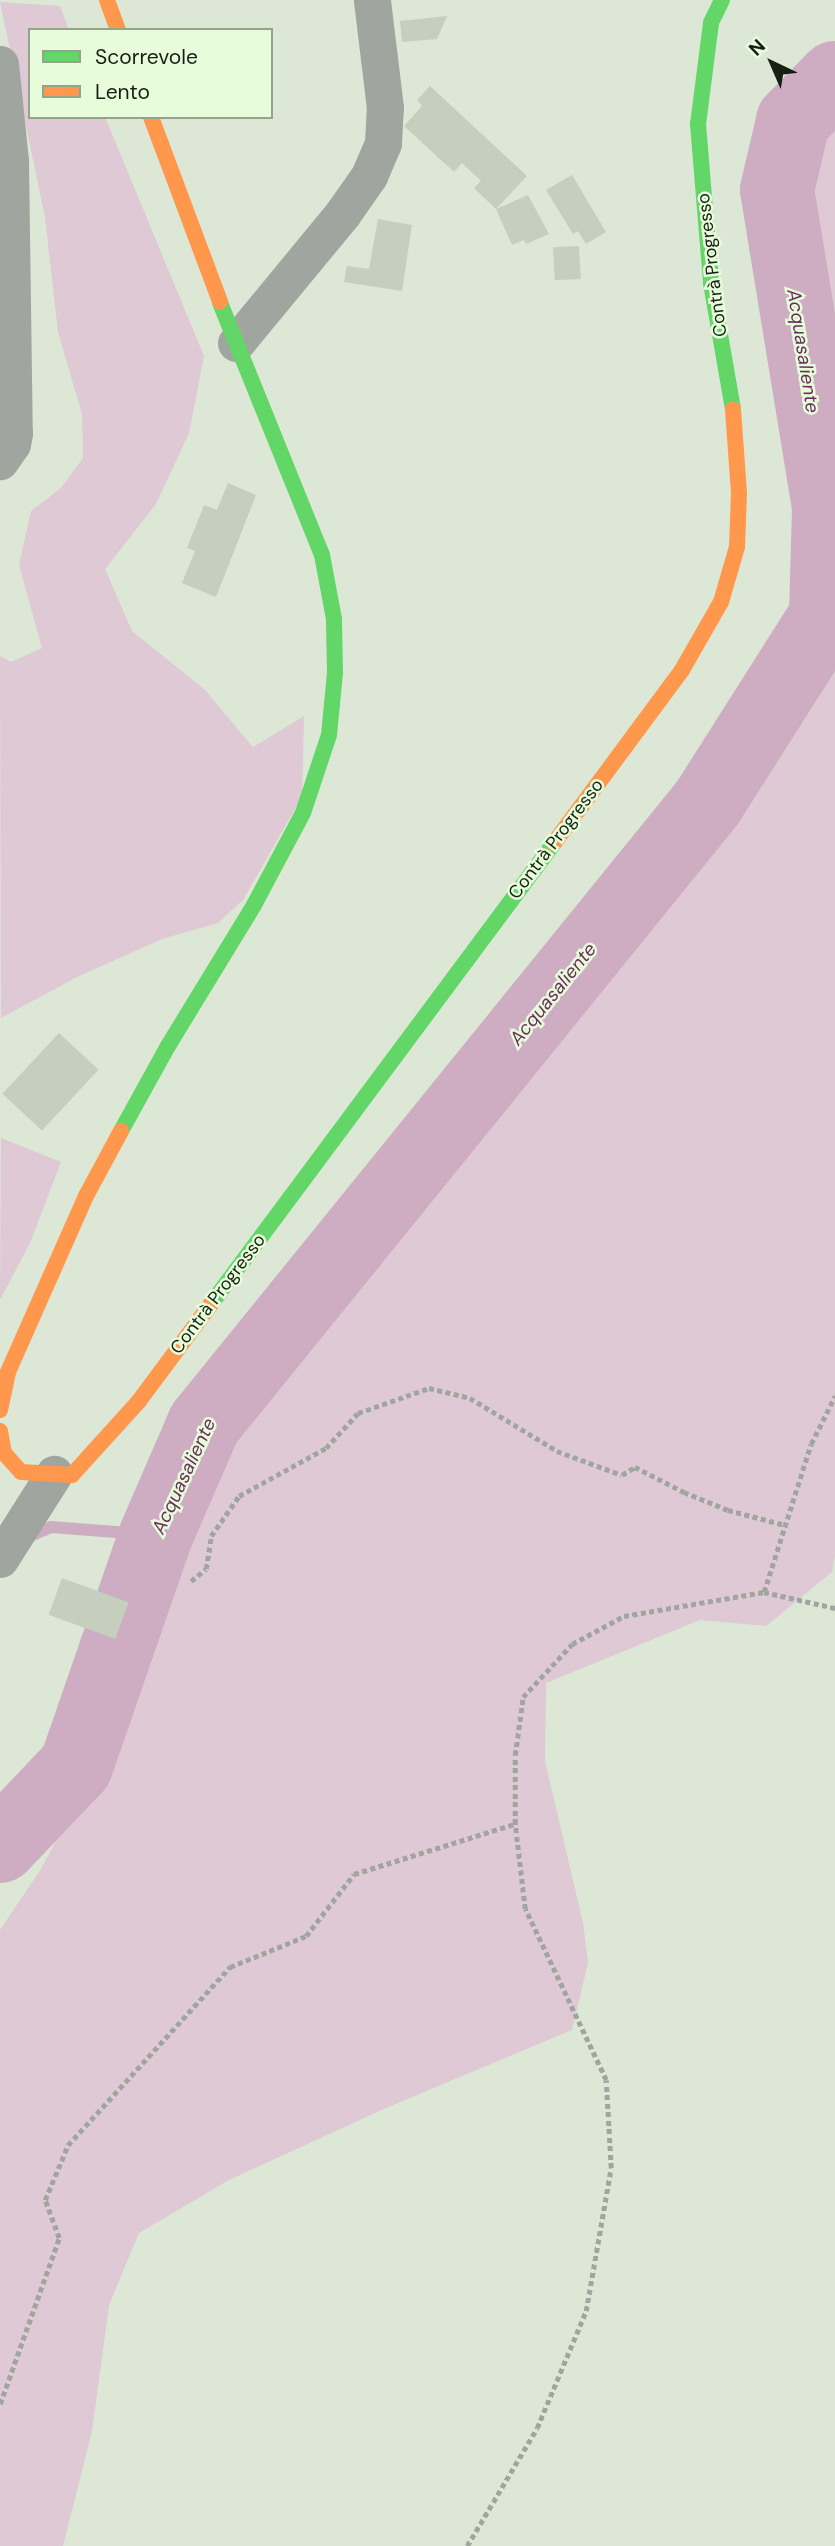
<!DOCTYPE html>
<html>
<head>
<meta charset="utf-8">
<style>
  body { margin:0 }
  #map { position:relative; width:835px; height:2546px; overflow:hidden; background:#dce7d6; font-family:"DM Sans",sans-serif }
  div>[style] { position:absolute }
  .green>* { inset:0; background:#dec9d4 }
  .stream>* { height:12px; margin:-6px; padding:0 6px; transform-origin:6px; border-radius:6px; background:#ceacc2 }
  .river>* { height:74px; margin:-37px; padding:0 37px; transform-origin:37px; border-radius:37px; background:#ceacc2 }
  .building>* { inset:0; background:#c4cfbe; transform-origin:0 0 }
  .path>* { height:4.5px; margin-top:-2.25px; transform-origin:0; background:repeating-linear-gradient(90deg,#a0a69d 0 5px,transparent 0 8.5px) }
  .street>* { height:37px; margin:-18.5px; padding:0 18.5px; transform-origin:18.5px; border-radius:18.5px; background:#a0a69f }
  .fast>* { height:16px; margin:-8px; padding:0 8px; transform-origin:8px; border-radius:8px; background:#63d668 }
  .slow>* { height:16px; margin:-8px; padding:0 8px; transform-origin:8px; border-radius:8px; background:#ff974d }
  span { translate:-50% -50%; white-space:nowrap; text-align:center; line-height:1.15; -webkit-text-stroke:5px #e6fcdb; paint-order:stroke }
  .street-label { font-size:18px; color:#171f13 }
  .water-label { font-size:19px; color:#6c2d5d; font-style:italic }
  .legend { position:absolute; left:28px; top:28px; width:245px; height:91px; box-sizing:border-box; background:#e6fcdb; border:2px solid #93a48b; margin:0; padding:9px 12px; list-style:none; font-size:21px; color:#171f13 }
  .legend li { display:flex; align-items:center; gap:14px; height:35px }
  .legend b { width:35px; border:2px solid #93a48b }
  .north { position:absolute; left:737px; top:28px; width:70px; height:70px; -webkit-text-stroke:5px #e6fcdb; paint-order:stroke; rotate:316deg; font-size:19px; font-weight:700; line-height:28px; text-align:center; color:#171f13 }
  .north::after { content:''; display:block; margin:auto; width:24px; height:32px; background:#171f13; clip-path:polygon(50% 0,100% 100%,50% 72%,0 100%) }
</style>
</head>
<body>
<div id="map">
  <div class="green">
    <i style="clip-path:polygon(0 2px,60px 6px,69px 30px,30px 30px,30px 117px,105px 117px,204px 356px,189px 433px,156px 504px,105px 569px,132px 631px,204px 689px,253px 747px,304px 716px,302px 797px,243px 900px,218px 923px,162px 939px,77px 977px,1px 1018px,0 656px,11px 662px,42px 648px,19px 565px,31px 511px,61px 488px,83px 458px,82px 414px,58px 332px,45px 217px)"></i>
    <i style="clip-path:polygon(835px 72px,835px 398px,829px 352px,794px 197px,801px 147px,815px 106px)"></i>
    <i style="clip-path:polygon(835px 630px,835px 1555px,832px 1572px,766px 1626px,700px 1620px,546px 1683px,545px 1761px,583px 1923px,588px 1963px,572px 2030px,386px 2108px,229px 2180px,139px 2233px,109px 2305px,92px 2431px,63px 2546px,0 2546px,0 1930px,41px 1869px,79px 1797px,108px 1726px,199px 1461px,236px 1404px,347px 1276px,421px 1175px,649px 913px,757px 761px)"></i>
    <i style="clip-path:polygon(1px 1138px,61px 1162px,30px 1243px,0 1300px)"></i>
  </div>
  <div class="stream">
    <i style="left:23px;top:1539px;width:30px;rotate:-23deg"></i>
    <i style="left:51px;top:1527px;width:105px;rotate:4.4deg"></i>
  </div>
  <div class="river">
    <i style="left:0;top:1846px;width:110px;rotate:-46.5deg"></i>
    <i style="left:76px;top:1766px;width:244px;rotate:-70.9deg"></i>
    <i style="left:156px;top:1535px;width:121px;rotate:-66.6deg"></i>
    <i style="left:204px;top:1424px;width:801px;rotate:-50.98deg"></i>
    <i style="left:708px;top:802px;width:220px;rotate:-57.6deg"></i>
    <i style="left:826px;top:616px;width:109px;rotate:-88.4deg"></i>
    <i style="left:829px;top:507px;width:321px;rotate:-99.3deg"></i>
    <i style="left:777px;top:190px;width:71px;rotate:-76.9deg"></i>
    <i style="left:793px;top:121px;width:60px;rotate:-45.7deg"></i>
  </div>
  <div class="building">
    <i style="clip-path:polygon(447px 16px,437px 39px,402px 42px,400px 21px)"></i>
    <i style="clip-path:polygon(430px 86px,527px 176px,496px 209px,474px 188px,481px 181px,462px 163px,454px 172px,404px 126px,422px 106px,417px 100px)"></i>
    <i style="clip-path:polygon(572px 175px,606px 232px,586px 244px,578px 231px,573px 234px,546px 190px)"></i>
    <i style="clip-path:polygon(528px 195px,549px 234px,526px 244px,524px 240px,512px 245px,496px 209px)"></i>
    <i style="clip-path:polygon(378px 219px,412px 225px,402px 291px,344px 282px,347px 266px,369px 269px)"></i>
    <i style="left:579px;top:246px;width:33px;height:26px;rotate:87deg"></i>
    <i style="clip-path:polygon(228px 483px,256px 495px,216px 597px,182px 583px,195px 551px,187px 548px,204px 505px,217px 510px)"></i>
    <i style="left:59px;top:1033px;width:54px;height:83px;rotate:43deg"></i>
    <i style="left:62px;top:1578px;width:71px;height:39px;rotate:20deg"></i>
  </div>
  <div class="path">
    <i style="left:191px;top:1581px;width:19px;rotate:-39deg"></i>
    <i style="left:206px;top:1569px;width:33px;rotate:-81deg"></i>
    <i style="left:211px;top:1536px;width:49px;rotate:-55deg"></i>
    <i style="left:239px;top:1496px;width:99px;rotate:-28.9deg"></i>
    <i style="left:326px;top:1448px;width:47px;rotate:-47.6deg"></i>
    <i style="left:358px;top:1413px;width:75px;rotate:-19.4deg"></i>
    <i style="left:429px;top:1388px;width:42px;rotate:13.7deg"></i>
    <i style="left:470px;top:1398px;width:102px;rotate:31.3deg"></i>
    <i style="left:557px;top:1451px;width:69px;rotate:20.3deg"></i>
    <i style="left:622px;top:1475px;width:15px;rotate:-32deg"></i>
    <i style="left:635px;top:1467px;width:55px;rotate:27deg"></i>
    <i style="left:684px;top:1492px;width:48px;rotate:22.2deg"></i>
    <i style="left:728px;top:1510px;width:59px;rotate:14.7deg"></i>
    <i style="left:764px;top:1592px;width:155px;rotate:-72.4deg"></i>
    <i style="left:811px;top:1444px;width:54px;rotate:-63.4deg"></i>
    <i style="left:0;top:2404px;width:176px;rotate:-70.4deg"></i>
    <i style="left:59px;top:2238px;width:40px;rotate:-110.2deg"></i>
    <i style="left:45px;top:2200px;width:60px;rotate:-67.3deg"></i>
    <i style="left:68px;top:2145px;width:241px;rotate:-47.7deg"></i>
    <i style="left:230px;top:1967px;width:82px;rotate:-22.2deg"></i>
    <i style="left:306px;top:1936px;width:78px;rotate:-52.3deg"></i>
    <i style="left:354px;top:1874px;width:169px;rotate:-17.3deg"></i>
    <i style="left:467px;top:2546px;width:137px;rotate:-59.3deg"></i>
    <i style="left:537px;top:2428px;width:127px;rotate:-67.3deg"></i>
    <i style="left:586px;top:2311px;width:145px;rotate:-80.1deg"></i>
    <i style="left:611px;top:2168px;width:88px;rotate:-93.3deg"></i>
    <i style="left:606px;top:2080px;width:189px;rotate:-115.3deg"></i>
    <i style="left:525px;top:1909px;width:86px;rotate:-96.7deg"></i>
    <i style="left:515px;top:1824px;width:69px;rotate:-90deg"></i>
    <i style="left:515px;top:1755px;width:59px;rotate:-82.1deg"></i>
    <i style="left:523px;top:1697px;width:72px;rotate:-47.2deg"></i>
    <i style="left:572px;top:1644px;width:59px;rotate:-28.3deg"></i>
    <i style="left:624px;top:1616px;width:142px;rotate:-9.7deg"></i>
    <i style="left:764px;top:1592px;width:73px;rotate:12.7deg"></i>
  </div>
  <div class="street">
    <i style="left:0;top:64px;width:98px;rotate:84.1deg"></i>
    <i style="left:10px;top:161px;width:272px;rotate:89.2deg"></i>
    <i style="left:14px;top:433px;width:11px;rotate:100deg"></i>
    <i style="left:12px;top:444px;width:21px;rotate:125deg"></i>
    <i style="left:236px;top:343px;width:168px;rotate:-50.5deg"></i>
    <i style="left:343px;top:213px;width:45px;rotate:-54.9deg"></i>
    <i style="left:369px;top:176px;width:36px;rotate:-67deg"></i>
    <i style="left:383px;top:143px;width:35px;rotate:-87deg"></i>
    <i style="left:385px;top:108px;width:109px;rotate:-96.9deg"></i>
    <i style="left:0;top:1559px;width:101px;rotate:-57.6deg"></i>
  </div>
  <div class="fast">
    <i style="left:722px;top:0;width:25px;rotate:116deg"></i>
    <i style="left:711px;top:23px;width:102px;rotate:97.3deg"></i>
    <i style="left:698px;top:124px;width:160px;rotate:85.3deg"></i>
    <i style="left:711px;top:283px;width:128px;rotate:80.1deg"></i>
    <i style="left:121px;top:1131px;width:97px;rotate:-61.1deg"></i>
    <i style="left:168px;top:1046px;width:165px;rotate:-58.6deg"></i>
    <i style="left:254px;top:905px;width:104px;rotate:-62deg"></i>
    <i style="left:303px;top:813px;width:82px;rotate:-71.6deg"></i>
    <i style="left:329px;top:735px;width:62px;rotate:-84.5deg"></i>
    <i style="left:335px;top:673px;width:54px;rotate:-91.1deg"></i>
    <i style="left:334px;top:619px;width:65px;rotate:-100.6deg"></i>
    <i style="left:322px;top:555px;width:273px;rotate:-112deg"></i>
    <i style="left:211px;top:1304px;width:575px;rotate:-53.35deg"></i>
  </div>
  <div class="slow">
    <i style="left:107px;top:0;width:32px;rotate:70deg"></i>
    <i style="left:151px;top:117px;width:197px;rotate:69.5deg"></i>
    <i style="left:554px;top:843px;width:215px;rotate:-53.5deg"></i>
    <i style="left:682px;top:670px;width:78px;rotate:-60.2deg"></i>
    <i style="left:721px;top:602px;width:57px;rotate:-73.8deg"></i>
    <i style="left:737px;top:547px;width:54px;rotate:-87.9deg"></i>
    <i style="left:739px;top:493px;width:84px;rotate:-94.1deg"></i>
    <i style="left:0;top:1410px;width:39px;rotate:-78deg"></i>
    <i style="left:8px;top:1372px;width:193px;rotate:-66.1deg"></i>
    <i style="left:86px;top:1196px;width:74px;rotate:-61.7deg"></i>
    <i style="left:0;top:1431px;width:22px;rotate:80deg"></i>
    <i style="left:4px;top:1453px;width:25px;rotate:48deg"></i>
    <i style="left:21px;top:1472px;width:51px;rotate:3.4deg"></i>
    <i style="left:72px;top:1475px;width:100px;rotate:-47.8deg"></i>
    <i style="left:139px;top:1401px;width:121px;rotate:-53.4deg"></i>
  </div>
  <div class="street-label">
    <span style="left:712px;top:265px;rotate:-97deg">Contrà Progresso</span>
    <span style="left:556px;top:839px;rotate:-53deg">Contrà Progresso</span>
    <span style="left:218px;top:1294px;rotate:-53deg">Contrà Progresso</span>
  </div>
  <div class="water-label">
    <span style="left:803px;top:351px;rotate:81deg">Acquasaliente</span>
    <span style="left:553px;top:994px;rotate:-51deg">Acquasaliente</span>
    <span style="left:184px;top:1476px;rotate:-65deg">Acquasaliente</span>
  </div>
  <ul class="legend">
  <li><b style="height:9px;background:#63d668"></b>Scorrevole</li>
  <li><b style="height:9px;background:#ff974d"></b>Lento</li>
  </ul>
  <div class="north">N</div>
</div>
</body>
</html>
